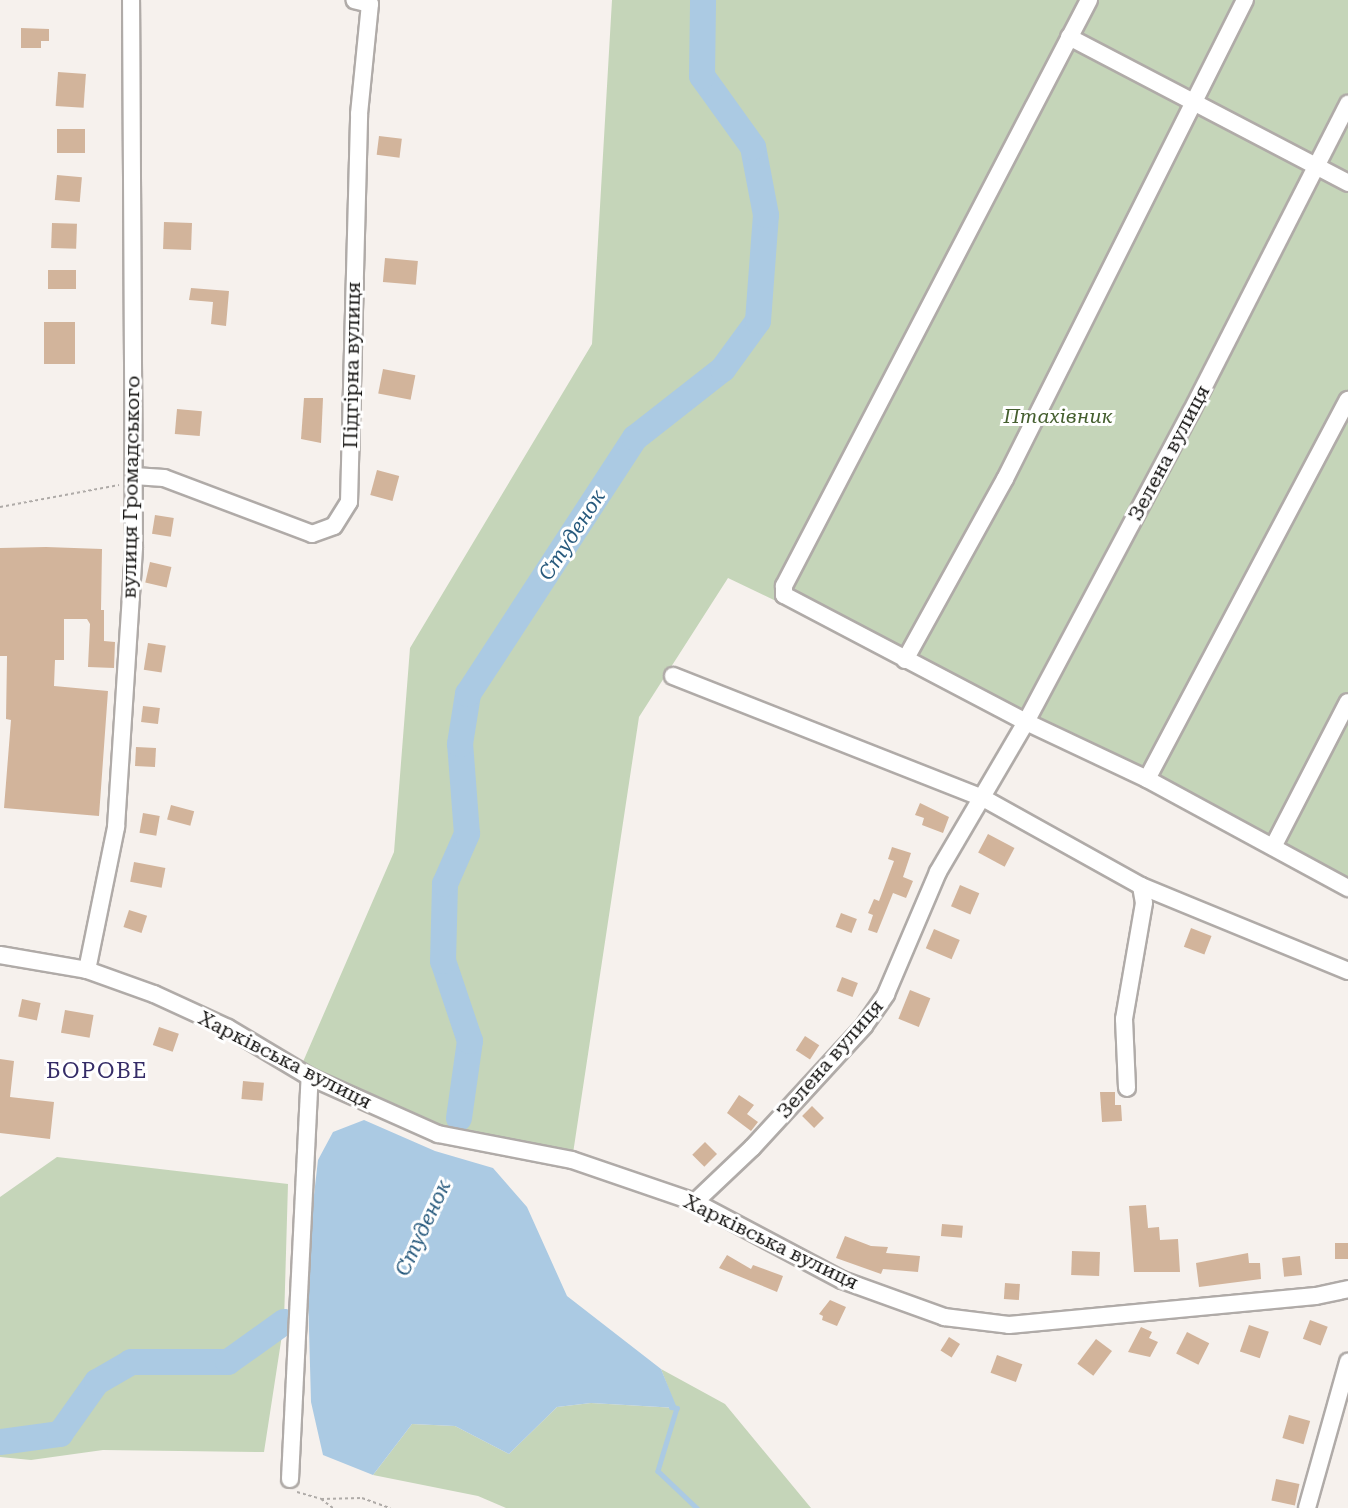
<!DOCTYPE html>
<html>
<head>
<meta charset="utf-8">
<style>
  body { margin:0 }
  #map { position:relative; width:1348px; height:1508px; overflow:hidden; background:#f6f1ed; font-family:"Roboto Serif",serif }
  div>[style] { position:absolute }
  .green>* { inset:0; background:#c5d5b9 }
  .water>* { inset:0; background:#abcae3 }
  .stream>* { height:4.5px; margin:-2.25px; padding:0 2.25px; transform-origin:2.25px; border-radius:2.25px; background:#abcae3 }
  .river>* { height:26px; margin:-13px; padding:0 13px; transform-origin:13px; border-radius:13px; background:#abcae3 }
  .building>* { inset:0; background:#d2b49b; transform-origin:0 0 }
  .path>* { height:2px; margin-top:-1px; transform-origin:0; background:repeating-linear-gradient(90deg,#afaba8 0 3px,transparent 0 6px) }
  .roads { filter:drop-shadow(2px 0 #b0aba8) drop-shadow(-2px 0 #b0aba8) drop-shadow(0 2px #b0aba8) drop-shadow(0 -2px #b0aba8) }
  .minor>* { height:16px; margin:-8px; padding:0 8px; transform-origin:8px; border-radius:8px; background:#fff }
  span { translate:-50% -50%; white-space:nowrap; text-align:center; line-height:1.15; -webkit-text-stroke:6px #fff; paint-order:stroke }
  .street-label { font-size:20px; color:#141311 }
  .park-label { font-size:20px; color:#455f2f; font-style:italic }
  .water-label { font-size:21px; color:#285a7d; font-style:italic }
  .quarter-label { font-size:22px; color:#352c67; letter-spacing:1.5px }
</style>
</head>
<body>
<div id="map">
  <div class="green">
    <i style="clip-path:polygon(612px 0,1348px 0,1348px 888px,1132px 772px,728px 578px,639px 717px,572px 1160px,438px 1134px,299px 1071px,394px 852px,410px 648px,592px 344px)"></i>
    <i style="clip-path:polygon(57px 1157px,288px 1184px,284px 1322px,264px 1452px,103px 1450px,31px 1460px,0 1457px,0 1197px)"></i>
    <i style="clip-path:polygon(661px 1369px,725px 1404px,811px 1508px,506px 1508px,478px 1496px,373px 1475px,412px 1424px,455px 1426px,509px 1454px,557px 1407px,591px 1403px,676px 1408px)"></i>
  </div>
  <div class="water">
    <i style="clip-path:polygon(364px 1120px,435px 1151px,493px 1168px,527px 1207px,567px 1296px,661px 1369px,677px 1408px,591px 1403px,557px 1407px,509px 1454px,455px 1426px,412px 1424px,373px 1475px,323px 1455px,311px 1402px,307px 1256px,318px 1160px,333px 1132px)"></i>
  </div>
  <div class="stream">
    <i style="left:671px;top:1407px;width:6px;rotate:9deg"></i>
    <i style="left:677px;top:1408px;width:66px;rotate:106.8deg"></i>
    <i style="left:658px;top:1471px;width:54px;rotate:43.5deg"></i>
  </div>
  <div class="river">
    <i style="left:459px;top:1118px;width:78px;rotate:-81.9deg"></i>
    <i style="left:470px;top:1041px;width:84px;rotate:-108.6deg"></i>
    <i style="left:443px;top:961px;width:77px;rotate:-88.5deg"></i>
    <i style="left:445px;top:884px;width:55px;rotate:-66.3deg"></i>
    <i style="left:467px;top:834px;width:90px;rotate:-94.4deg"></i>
    <i style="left:460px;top:744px;width:51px;rotate:-80.9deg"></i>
    <i style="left:468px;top:694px;width:306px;rotate:-56.9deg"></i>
    <i style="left:635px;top:438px;width:112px;rotate:-38.1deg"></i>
    <i style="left:723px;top:369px;width:59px;rotate:-53.9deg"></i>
    <i style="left:758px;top:321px;width:106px;rotate:-85.7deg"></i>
    <i style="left:766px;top:215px;width:69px;rotate:-100.8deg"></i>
    <i style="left:753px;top:147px;width:87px;rotate:-125.7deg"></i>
    <i style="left:702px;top:76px;width:76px;rotate:-89.2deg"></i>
    <i style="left:0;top:1442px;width:61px;rotate:-7.6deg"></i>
    <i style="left:60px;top:1434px;width:64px;rotate:-54.6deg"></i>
    <i style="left:97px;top:1382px;width:39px;rotate:-30deg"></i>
    <i style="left:131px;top:1362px;width:97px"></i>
    <i style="left:228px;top:1362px;width:69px;rotate:-35.5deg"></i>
  </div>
  <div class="building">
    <i style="clip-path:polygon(21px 28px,49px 29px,49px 41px,41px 41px,41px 48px,21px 48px)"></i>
    <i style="left:58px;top:72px;width:28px;height:34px;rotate:4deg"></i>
    <i style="left:57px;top:129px;width:28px;height:24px"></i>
    <i style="left:379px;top:136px;width:23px;height:19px;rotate:7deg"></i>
    <i style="left:57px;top:175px;width:25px;height:25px;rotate:5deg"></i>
    <i style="left:164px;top:222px;width:28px;height:27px;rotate:2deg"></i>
    <i style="left:52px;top:223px;width:25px;height:25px;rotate:2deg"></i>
    <i style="left:385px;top:258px;width:33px;height:24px;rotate:5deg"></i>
    <i style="left:48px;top:270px;width:28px;height:19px"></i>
    <i style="clip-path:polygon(191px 288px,229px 291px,226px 326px,211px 324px,213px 302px,189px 300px)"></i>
    <i style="left:44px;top:322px;width:31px;height:42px"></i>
    <i style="left:383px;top:369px;width:33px;height:25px;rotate:11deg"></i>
    <i style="clip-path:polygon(304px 398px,323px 398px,321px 443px,301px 439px)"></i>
    <i style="left:177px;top:409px;width:25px;height:25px;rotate:5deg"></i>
    <i style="left:377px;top:470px;width:23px;height:26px;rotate:15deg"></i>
    <i style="left:155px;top:515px;width:19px;height:19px;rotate:9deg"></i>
    <i style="clip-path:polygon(46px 547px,102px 549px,101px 610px,104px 610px,104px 641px,115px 642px,114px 668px,88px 667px,90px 624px,87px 619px,64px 619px,64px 660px,55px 660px,54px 686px,108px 691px,99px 816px,4px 808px,11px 720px,6px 719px,7px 656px,0 656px,0 548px)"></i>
    <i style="left:150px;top:562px;width:22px;height:21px;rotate:13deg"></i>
    <i style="left:148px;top:643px;width:18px;height:27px;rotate:9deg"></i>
    <i style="left:143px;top:706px;width:17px;height:16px;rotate:7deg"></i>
    <i style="left:136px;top:747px;width:20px;height:19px;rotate:3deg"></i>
    <i style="clip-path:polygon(920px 803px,949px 817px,943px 833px,922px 825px,924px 818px,915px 815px)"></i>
    <i style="left:171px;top:805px;width:24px;height:15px;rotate:15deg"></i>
    <i style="left:143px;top:813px;width:17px;height:20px;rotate:10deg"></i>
    <i style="left:988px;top:834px;width:30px;height:21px;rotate:28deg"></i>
    <i style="clip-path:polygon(892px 847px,911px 853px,903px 877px,913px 881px,906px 898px,893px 893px,877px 933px,868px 930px,873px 915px,868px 913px,874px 899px,879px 901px,894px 861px,888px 859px)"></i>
    <i style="left:134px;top:862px;width:32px;height:20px;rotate:11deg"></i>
    <i style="left:960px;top:885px;width:21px;height:23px;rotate:23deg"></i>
    <i style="left:129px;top:910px;width:19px;height:18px;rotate:18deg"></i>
    <i style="left:841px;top:913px;width:17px;height:15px;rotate:21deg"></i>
    <i style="left:1191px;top:928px;width:22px;height:20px;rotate:21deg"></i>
    <i style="left:934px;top:929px;width:28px;height:21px;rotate:23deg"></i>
    <i style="left:842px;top:977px;width:17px;height:15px;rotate:21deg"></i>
    <i style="left:910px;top:990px;width:22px;height:31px;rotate:22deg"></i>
    <i style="left:22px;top:999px;width:19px;height:18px;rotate:12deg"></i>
    <i style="left:65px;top:1010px;width:29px;height:23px;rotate:10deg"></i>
    <i style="left:159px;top:1027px;width:21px;height:19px;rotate:19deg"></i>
    <i style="left:805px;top:1036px;width:17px;height:17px;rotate:33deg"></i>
    <i style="clip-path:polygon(0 1059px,14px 1061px,10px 1097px,54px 1102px,50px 1139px,0 1133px)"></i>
    <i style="left:243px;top:1081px;width:21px;height:18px;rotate:5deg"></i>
    <i style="clip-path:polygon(1100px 1092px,1115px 1092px,1115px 1105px,1121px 1105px,1122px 1121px,1102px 1122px)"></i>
    <i style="clip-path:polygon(739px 1095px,754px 1105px,747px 1114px,758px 1122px,751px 1131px,727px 1113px)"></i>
    <i style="left:812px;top:1106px;width:17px;height:14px;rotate:45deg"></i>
    <i style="left:705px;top:1142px;width:17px;height:18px;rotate:45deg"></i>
    <i style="clip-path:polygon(1146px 1205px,1148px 1228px,1159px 1227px,1160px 1240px,1178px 1239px,1180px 1272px,1134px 1272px,1129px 1206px)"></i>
    <i style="left:942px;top:1224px;width:21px;height:12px;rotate:5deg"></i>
    <i style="clip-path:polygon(845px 1236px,871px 1246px,888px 1247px,886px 1253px,920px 1256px,918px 1272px,883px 1269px,881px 1274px,836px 1258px)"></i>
    <i style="left:1335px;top:1243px;width:13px;height:16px"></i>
    <i style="left:1072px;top:1251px;width:28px;height:24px;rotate:2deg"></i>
    <i style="clip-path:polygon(1248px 1253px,1249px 1263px,1260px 1263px,1261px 1279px,1199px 1287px,1196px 1263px)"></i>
    <i style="clip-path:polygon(727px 1255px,751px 1269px,753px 1265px,783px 1276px,777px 1292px,719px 1268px)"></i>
    <i style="left:1300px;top:1256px;width:19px;height:18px;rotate:84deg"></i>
    <i style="left:1005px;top:1283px;width:15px;height:16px;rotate:4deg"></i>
    <i style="clip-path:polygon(830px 1300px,846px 1307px,837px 1326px,822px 1320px,823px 1316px,819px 1314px)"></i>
    <i style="left:1310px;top:1320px;width:19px;height:20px;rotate:21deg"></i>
    <i style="left:1249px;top:1325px;width:21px;height:28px;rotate:19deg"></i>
    <i style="clip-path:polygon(1141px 1327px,1152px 1332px,1149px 1338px,1158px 1342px,1150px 1357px,1128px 1352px)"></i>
    <i style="left:1187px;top:1332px;width:25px;height:24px;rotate:27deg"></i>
    <i style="left:949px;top:1337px;width:13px;height:16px;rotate:32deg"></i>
    <i style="left:1096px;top:1339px;width:20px;height:31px;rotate:37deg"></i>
    <i style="left:997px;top:1355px;width:27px;height:19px;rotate:20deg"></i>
    <i style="left:1289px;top:1415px;width:22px;height:24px;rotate:16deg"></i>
    <i style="left:1276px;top:1479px;width:24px;height:22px;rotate:12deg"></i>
  </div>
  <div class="path">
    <i style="left:0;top:507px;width:121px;rotate:-10.5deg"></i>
    <i style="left:297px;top:1492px;width:25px;rotate:16deg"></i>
    <i style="left:321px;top:1499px;width:41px;rotate:-1.4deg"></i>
    <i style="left:362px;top:1498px;width:30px;rotate:20deg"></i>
    <i style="left:321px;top:1499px;width:15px;rotate:37deg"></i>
  </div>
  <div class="roads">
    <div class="minor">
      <i style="left:1089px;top:0;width:661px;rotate:117.5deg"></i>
      <i style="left:784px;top:586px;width:9px;rotate:90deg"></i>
      <i style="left:784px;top:595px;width:273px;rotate:27.7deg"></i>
      <i style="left:1026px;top:722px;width:134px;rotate:25.2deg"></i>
      <i style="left:1147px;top:779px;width:229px;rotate:28.5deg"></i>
      <i style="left:1069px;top:37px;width:315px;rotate:27.6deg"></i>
      <i style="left:134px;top:476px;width:30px;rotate:4deg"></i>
      <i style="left:164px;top:478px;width:158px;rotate:20.7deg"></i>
      <i style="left:312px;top:534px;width:23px;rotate:-20deg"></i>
      <i style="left:334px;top:526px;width:28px;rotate:-58deg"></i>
      <i style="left:349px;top:502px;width:388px;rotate:-88.5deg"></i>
      <i style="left:359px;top:114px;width:111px;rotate:-84.3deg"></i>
      <i style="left:370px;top:4px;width:16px;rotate:-166deg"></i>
      <i style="left:905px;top:660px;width:207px;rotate:-61.1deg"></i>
      <i style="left:1005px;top:479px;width:536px;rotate:-63.39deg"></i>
      <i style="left:673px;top:676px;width:333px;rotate:21.5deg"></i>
      <i style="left:983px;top:798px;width:181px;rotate:29.1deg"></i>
      <i style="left:1141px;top:886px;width:17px;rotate:80deg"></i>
      <i style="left:1144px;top:903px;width:118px;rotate:99.8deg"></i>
      <i style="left:1124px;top:1019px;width:69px;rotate:87.5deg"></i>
      <i style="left:1147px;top:779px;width:429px;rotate:-62.1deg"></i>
      <i style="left:1273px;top:847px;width:163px;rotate:-62.7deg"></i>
      <i style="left:1141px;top:886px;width:224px;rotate:22.3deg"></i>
      <i style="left:0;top:955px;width:88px;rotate:9.8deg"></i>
      <i style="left:87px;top:970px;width:71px;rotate:19.7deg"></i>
      <i style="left:154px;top:994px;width:81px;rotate:24.7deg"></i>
      <i style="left:228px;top:1028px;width:96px;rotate:30.9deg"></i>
      <i style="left:310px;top:1077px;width:140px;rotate:24deg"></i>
      <i style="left:438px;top:1134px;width:136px;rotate:11deg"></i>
      <i style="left:572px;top:1160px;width:130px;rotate:18.9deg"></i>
      <i style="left:695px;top:1202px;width:166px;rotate:28deg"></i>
      <i style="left:842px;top:1280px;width:109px;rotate:19.9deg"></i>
      <i style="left:944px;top:1317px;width:65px;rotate:7deg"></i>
      <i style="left:1009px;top:1325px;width:308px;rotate:-5.4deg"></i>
      <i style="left:1316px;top:1296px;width:33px;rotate:-12deg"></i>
      <i style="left:87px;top:970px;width:146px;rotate:-78.5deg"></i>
      <i style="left:116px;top:827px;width:281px;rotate:-86.3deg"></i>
      <i style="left:134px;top:547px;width:547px;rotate:-90.31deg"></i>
      <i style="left:695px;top:1202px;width:79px;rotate:-43.5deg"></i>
      <i style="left:752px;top:1148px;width:166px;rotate:-47.4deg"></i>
      <i style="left:864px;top:1026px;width:39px;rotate:-55deg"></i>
      <i style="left:886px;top:994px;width:133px;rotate:-66.9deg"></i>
      <i style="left:938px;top:872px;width:174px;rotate:-59.6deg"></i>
      <i style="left:1026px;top:722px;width:351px;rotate:-62deg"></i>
      <i style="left:1191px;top:412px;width:346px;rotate:-63deg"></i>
      <i style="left:290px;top:1479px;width:402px;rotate:-87.2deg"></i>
      <i style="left:1307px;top:1508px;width:152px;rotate:-74.3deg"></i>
    </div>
  </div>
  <div class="street-label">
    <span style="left:352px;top:365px;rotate:-89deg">Підгірна вулиця</span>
    <span style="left:1169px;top:453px;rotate:-62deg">Зелена вулиця</span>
    <span style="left:131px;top:487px;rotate:-89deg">вулиця Громадського</span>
    <span style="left:830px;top:1059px;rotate:-49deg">Зелена вулиця</span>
    <span style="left:285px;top:1060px;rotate:27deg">Харківська вулиця</span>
    <span style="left:771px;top:1242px;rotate:26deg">Харківська вулиця</span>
  </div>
  <div class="park-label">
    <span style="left:1058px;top:416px">Птахівник</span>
  </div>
  <div class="water-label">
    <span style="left:572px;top:535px;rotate:-57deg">Студенок</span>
    <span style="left:423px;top:1228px;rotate:-65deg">Студенок</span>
  </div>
  <div class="quarter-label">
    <span style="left:97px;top:1071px">БОРОВЕ</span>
  </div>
</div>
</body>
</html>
